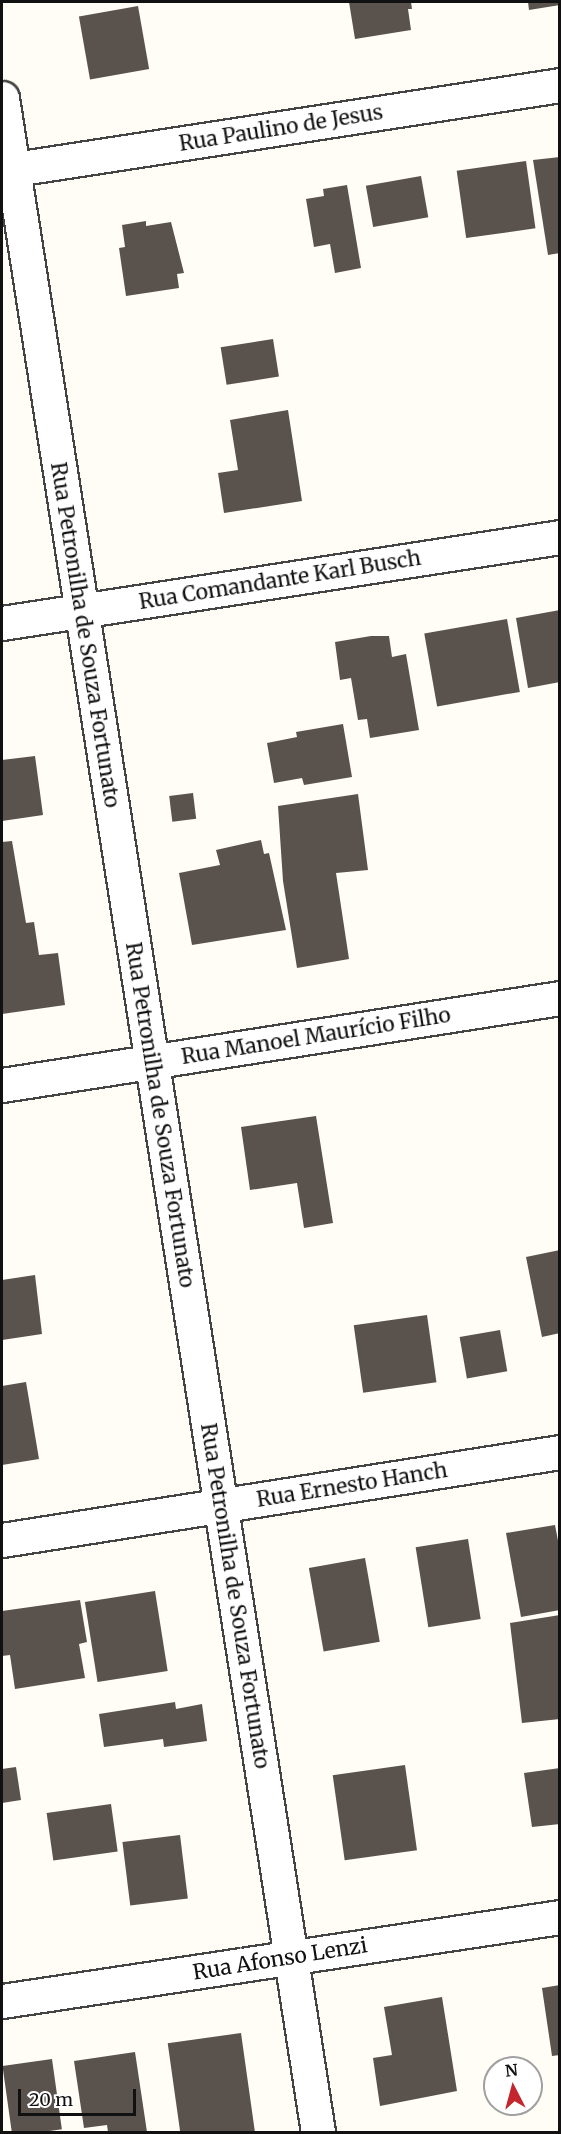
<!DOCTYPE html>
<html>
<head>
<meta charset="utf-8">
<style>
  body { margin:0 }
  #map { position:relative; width:561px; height:2134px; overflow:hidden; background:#fffdf5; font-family:Merriweather,serif }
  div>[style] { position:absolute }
  .building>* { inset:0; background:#5a524d; transform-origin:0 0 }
  .roads { filter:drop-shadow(2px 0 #444) drop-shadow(-2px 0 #444) drop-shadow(0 2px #444) drop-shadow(0 -2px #444) }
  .minor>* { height:33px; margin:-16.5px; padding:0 16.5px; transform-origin:16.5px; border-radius:16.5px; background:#fff }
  span { translate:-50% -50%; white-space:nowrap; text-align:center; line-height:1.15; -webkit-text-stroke:6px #fff; paint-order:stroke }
  .street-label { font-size:21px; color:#111 }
  .frame { position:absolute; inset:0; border:3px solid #111; pointer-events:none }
  .north { position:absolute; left:483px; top:2056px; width:60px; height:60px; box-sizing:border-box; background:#fff; border:2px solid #a0a0a0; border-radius:50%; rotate:354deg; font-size:16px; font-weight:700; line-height:24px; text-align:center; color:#111 }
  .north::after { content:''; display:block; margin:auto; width:21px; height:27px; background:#c4262e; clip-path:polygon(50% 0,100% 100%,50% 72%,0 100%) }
  .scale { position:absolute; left:18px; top:2089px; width:118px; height:27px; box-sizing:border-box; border:3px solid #111; border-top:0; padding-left:8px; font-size:18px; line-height:21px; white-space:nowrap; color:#111; -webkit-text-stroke:4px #fff; paint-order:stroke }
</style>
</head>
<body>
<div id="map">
  <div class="building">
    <i style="clip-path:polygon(349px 2px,411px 2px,412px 9px,408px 9px,411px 30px,355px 39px)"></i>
    <i style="clip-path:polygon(528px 2px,560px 2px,560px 5px,529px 10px)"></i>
    <i style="left:138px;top:6px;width:64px;height:60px;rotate:80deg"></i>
    <i style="clip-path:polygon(560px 157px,560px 253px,548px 255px,533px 160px)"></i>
    <i style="left:526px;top:161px;width:68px;height:70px;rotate:82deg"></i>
    <i style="left:421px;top:176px;width:42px;height:56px;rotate:80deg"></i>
    <i style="clip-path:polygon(347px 185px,361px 268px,335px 273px,330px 244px,314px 247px,306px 199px,324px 196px,323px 189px)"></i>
    <i style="clip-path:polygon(146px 221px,146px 226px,171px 222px,184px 273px,177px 274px,179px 288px,126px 296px,119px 248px,125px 247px,122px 225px)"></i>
    <i style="left:273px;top:339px;width:38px;height:53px;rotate:81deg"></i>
    <i style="clip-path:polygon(288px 410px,302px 501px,224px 513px,218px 473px,238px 470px,230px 420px)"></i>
    <i style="clip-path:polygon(560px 610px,560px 682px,528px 688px,516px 618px)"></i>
    <i style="left:507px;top:619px;width:74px;height:84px;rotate:80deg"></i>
    <i style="clip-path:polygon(371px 636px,389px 636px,392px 657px,406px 654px,419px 730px,370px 738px,367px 719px,358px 720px,351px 678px,340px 680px,335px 642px)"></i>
    <i style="clip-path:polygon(343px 724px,352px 777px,304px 785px,302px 778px,274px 783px,267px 743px,297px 737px,296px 732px)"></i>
    <i style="clip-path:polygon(35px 756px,43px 815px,2px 821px,2px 760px)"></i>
    <i style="left:193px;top:793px;width:26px;height:24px;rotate:83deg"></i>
    <i style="clip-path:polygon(358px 794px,368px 870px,336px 873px,349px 959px,297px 968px,283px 881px,278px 806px)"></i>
    <i style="clip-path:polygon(261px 840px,264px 854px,269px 853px,286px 930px,192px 945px,179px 873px,220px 865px,216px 850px)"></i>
    <i style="clip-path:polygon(12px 841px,26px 923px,34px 922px,39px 955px,58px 953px,65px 1005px,2px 1014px,2px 842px)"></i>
    <i style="clip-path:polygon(316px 1116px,333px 1223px,304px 1228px,297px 1183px,250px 1190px,241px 1127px)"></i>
    <i style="clip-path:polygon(560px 1250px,560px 1333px,542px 1337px,526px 1257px)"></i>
    <i style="clip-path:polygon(35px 1275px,42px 1334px,2px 1340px,2px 1280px)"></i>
    <i style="left:427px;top:1315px;width:68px;height:74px;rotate:82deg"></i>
    <i style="left:500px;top:1330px;width:42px;height:41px;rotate:80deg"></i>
    <i style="clip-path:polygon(26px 1382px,39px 1459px,2px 1465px,2px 1386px)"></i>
    <i style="clip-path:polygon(555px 1525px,560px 1551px,560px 1610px,521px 1617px,506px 1533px)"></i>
    <i style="left:468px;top:1539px;width:81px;height:53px;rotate:81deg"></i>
    <i style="left:365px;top:1558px;width:85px;height:57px;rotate:80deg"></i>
    <i style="left:155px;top:1591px;width:81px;height:71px;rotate:81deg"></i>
    <i style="clip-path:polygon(80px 1600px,87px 1642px,79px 1644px,85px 1678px,15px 1689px,10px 1655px,2px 1656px,2px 1611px)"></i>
    <i style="clip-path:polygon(560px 1615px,560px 1719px,522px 1723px,510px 1623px)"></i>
    <i style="clip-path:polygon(175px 1702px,176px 1709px,202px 1704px,207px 1741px,164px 1747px,163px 1739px,104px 1747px,99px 1714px)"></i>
    <i style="left:405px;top:1765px;width:86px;height:73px;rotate:82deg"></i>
    <i style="clip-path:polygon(16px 1767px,21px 1800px,2px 1803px,2px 1769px)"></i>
    <i style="clip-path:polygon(560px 1768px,560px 1824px,532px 1827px,524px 1773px)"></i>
    <i style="left:111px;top:1804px;width:48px;height:65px;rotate:82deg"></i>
    <i style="left:180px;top:1835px;width:64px;height:58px;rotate:83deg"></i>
    <i style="clip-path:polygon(560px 1985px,560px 2055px,552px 2056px,542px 1988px)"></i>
    <i style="clip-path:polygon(442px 1997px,457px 2091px,380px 2106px,373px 2058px,392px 2055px,384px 2007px)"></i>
    <i style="left:241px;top:2033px;width:100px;height:74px;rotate:82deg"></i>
    <i style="clip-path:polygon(135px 2052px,147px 2132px,108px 2132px,107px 2125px,84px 2128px,74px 2061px)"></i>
    <i style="left:52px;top:2059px;width:71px;height:50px;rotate:82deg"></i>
  </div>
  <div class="roads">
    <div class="minor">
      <i style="left:2px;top:98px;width:2058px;rotate:81.17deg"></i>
      <i style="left:2px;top:171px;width:565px;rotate:-8.76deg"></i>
      <i style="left:2px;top:623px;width:565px;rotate:-8.76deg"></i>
      <i style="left:2px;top:1085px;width:565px;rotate:-8.86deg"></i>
      <i style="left:2px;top:1540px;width:565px;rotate:-8.96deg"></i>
      <i style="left:2px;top:2001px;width:564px;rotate:-8.56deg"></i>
    </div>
  </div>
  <div class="street-label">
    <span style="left:281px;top:128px;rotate:-9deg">Rua Paulino de Jesus</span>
    <span style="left:280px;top:580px;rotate:-9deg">Rua Comandante Karl Busch</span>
    <span style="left:85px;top:635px;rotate:81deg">Rua Petronilha de Souza Fortunato</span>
    <span style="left:316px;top:1036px;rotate:-9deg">Rua Manoel Maurício Filho</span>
    <span style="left:160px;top:1115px;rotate:81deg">Rua Petronilha de Souza Fortunato</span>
    <span style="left:352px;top:1485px;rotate:-9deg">Rua Ernesto Hanch</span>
    <span style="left:235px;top:1596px;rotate:81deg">Rua Petronilha de Souza Fortunato</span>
    <span style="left:280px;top:1959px;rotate:-9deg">Rua Afonso Lenzi</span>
  </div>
  <div class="frame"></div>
  <div class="north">N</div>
  <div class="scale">20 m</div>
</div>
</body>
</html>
